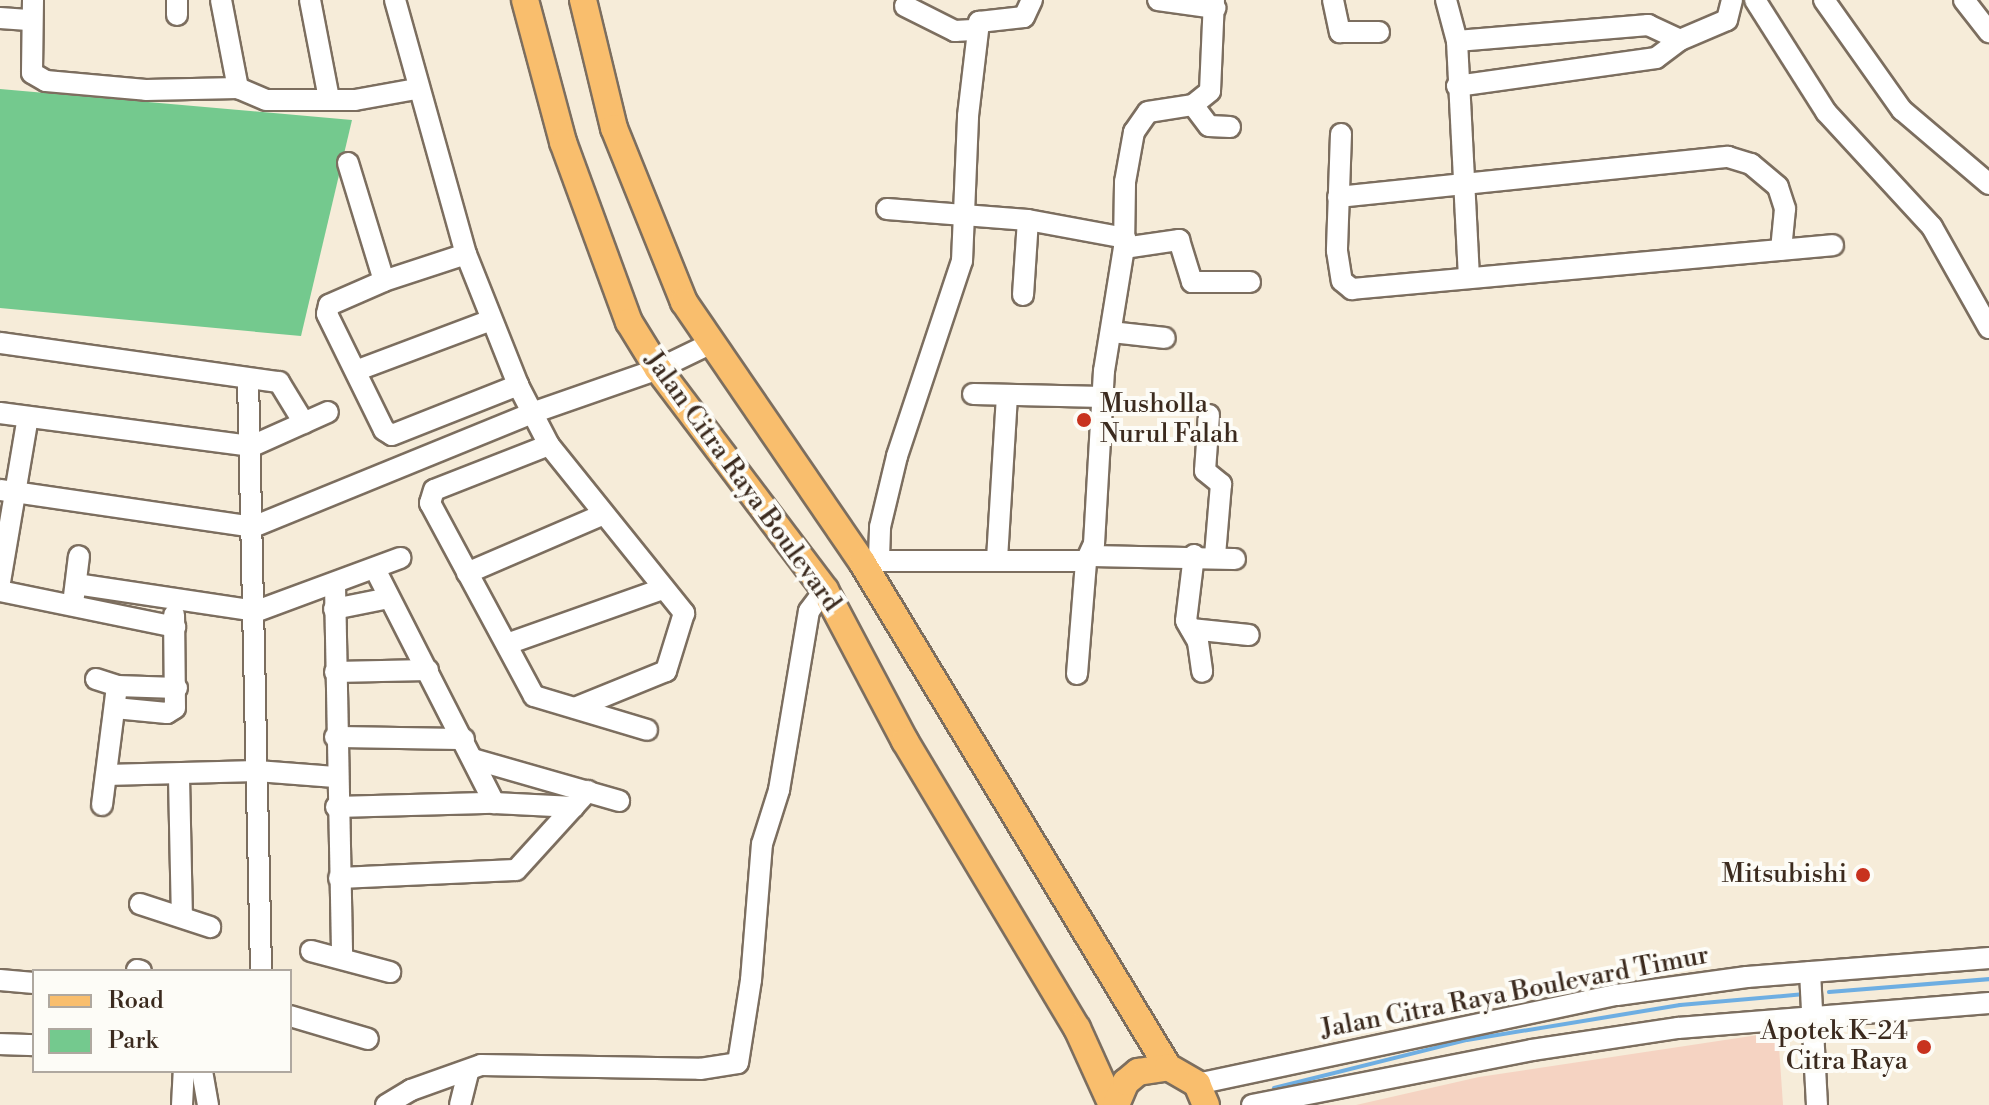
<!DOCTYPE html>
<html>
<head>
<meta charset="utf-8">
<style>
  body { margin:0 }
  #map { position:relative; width:1989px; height:1105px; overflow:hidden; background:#f6ecd9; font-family:"Libre Bodoni",serif }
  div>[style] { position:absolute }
  .built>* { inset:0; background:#f5d3c2 }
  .green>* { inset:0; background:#74c98e }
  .stream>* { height:4px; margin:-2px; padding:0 2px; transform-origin:2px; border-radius:2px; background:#6eaee2 }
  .roads { filter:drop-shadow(2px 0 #7c6e5f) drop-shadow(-2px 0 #7c6e5f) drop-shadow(0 2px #7c6e5f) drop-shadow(0 -2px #7c6e5f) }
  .minor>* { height:20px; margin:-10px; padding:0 10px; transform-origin:10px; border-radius:10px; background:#fff }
  .major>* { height:26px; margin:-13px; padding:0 13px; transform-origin:13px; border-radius:13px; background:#f9be6d }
  .dots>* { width:22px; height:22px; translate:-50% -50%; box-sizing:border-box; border:4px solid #fdfcf7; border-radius:50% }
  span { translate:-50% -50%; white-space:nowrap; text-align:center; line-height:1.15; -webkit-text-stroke:8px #fdfcf7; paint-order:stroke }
  .poi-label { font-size:26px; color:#3b2a1e }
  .left { translate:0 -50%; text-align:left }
  .right { translate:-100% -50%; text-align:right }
  .street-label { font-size:26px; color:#3b2a1e }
  .legend { position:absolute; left:32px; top:969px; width:260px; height:104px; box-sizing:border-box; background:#fdfcf7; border:2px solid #afa8a0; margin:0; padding:10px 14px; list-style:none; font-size:24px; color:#3b2a1e }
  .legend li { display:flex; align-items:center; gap:16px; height:40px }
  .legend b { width:40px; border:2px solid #afa8a0 }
</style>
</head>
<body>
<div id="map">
  <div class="built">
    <i style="clip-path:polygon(1778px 1032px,1783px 1105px,1356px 1105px,1479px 1077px)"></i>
  </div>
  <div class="green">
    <i style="clip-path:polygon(0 89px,352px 120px,301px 336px,0 308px)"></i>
  </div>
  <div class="stream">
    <i style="left:1829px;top:992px;width:161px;rotate:-4.6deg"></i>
    <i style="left:1274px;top:1088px;width:199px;rotate:-14deg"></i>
    <i style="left:1467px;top:1040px;width:216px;rotate:-9.3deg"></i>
    <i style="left:1680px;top:1005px;width:125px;rotate:-5deg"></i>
  </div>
  <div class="roads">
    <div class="minor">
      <i style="left:33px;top:0;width:73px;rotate:90.8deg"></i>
      <i style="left:32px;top:73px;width:16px;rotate:30deg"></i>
      <i style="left:46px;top:81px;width:100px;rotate:5.1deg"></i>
      <i style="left:146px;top:90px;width:92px;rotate:-1.2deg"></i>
      <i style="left:238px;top:88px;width:30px;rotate:23deg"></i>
      <i style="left:266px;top:100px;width:89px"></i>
      <i style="left:355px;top:100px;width:62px;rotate:-10.2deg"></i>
      <i style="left:221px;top:0;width:90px;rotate:79.1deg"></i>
      <i style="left:310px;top:0;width:101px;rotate:79.1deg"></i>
      <i style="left:395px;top:0;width:264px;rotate:74.4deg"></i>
      <i style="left:466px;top:254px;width:141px;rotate:68.3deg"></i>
      <i style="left:518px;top:385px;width:68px;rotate:62.7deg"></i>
      <i style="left:549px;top:445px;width:216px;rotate:51.2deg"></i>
      <i style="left:684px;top:613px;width:61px;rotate:107.2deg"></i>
      <i style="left:666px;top:671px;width:98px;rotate:157.9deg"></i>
      <i style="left:1158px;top:0;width:58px;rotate:8deg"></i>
      <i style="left:1333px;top:0;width:33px;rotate:78deg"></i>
      <i style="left:1340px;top:32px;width:39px"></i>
      <i style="left:1446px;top:0;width:42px;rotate:75deg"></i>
      <i style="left:1457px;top:41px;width:237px;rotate:87.1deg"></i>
      <i style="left:1755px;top:0;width:133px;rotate:57.6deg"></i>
      <i style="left:1826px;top:112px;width:156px;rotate:47.3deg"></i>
      <i style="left:1932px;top:227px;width:116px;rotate:60.6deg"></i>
      <i style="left:1824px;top:0;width:135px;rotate:54.7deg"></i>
      <i style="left:1902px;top:110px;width:114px;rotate:40.4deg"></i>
      <i style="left:1964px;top:0;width:41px;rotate:52deg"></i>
      <i style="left:905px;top:6px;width:56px;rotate:26.6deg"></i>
      <i style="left:955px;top:31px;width:22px;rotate:-3deg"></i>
      <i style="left:177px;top:15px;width:15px;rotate:-90deg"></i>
      <i style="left:0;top:18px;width:32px;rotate:4deg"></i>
      <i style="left:1457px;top:41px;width:192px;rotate:-4.8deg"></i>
      <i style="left:1648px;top:25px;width:35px;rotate:25deg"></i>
      <i style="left:1457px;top:86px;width:201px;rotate:-8deg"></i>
      <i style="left:1656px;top:58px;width:30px;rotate:-37deg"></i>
      <i style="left:1680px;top:40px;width:51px;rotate:-23.1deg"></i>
      <i style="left:1727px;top:20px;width:21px;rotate:-76deg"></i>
      <i style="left:1193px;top:105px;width:26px;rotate:53deg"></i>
      <i style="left:1209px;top:126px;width:21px;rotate:3deg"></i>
      <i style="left:1341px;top:134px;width:117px;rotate:92deg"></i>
      <i style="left:1337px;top:251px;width:30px;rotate:81deg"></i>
      <i style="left:1342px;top:281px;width:13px;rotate:39deg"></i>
      <i style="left:1352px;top:289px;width:483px;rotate:-5.2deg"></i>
      <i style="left:348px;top:163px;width:123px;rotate:73deg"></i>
      <i style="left:1338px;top:197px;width:392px;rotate:-5.9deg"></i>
      <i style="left:1728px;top:157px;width:24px;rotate:17deg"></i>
      <i style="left:1751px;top:164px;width:35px;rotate:40deg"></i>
      <i style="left:1778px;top:187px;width:23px;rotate:72deg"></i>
      <i style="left:1785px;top:209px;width:41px;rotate:95.6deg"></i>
      <i style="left:887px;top:209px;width:141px;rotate:4.5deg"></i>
      <i style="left:1124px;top:248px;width:56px;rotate:-8.3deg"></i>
      <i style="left:1179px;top:240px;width:44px;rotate:72.8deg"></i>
      <i style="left:1192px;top:282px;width:58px"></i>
      <i style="left:466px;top:254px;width:86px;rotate:161.8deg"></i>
      <i style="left:384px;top:281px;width:60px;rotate:156.4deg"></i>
      <i style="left:329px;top:305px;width:9px;rotate:103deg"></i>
      <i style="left:327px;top:314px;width:129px;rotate:63.8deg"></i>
      <i style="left:384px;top:430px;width:9px;rotate:32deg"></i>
      <i style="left:392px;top:435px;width:136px;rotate:-21.6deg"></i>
      <i style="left:1023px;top:295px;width:75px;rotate:-86.2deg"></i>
      <i style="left:1028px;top:220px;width:99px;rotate:10.5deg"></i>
      <i style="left:1111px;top:332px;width:54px;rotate:6.3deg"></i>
      <i style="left:0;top:343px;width:282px;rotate:8deg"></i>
      <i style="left:279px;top:382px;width:48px;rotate:58.6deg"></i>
      <i style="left:358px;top:370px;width:142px;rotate:-20.6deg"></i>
      <i style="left:248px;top:379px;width:592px;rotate:88.74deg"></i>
      <i style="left:973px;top:394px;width:131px;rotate:1.3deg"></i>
      <i style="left:0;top:413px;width:254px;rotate:7.5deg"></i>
      <i style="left:252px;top:446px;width:83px;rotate:-24.1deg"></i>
      <i style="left:1209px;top:415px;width:56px;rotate:94.1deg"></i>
      <i style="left:1205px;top:471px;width:21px;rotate:39deg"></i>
      <i style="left:1221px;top:484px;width:72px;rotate:94.8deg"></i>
      <i style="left:549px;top:445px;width:123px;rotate:158.6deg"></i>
      <i style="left:434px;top:490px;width:14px;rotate:107deg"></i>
      <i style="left:430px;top:503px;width:219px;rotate:61.7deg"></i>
      <i style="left:534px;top:696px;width:118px;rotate:16.7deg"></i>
      <i style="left:0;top:490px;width:256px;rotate:8.3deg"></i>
      <i style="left:253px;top:527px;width:301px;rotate:-22.2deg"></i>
      <i style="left:532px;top:413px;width:133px;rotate:-19.2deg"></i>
      <i style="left:658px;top:369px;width:58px;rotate:-25.7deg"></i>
      <i style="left:1194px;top:555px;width:66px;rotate:96.9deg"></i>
      <i style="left:1186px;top:621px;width:24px;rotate:60deg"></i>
      <i style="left:1198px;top:642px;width:30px;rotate:82deg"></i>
      <i style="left:1090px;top:556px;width:145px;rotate:1.2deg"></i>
      <i style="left:879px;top:558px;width:31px;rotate:-88deg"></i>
      <i style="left:880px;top:527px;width:73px;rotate:-76.5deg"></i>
      <i style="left:897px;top:456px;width:206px;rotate:-71.6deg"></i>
      <i style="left:962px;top:261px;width:145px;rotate:-87.6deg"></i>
      <i style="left:968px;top:116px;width:95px;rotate:-83.3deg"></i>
      <i style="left:979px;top:22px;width:45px;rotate:-6.3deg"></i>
      <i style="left:1024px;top:17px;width:19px;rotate:-65deg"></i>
      <i style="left:997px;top:559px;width:163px;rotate:-86.5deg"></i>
      <i style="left:867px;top:561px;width:219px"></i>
      <i style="left:375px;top:569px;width:263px;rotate:63deg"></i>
      <i style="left:467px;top:573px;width:149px;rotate:-23.3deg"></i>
      <i style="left:0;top:582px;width:167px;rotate:-80.4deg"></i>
      <i style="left:76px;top:584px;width:183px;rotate:8.5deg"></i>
      <i style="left:257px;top:611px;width:153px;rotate:-20.3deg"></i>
      <i style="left:335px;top:585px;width:373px;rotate:88.9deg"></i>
      <i style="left:0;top:591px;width:179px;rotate:11.6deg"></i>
      <i style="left:74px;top:596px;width:40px;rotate:-82.9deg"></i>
      <i style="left:334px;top:609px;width:56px;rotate:-11.3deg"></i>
      <i style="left:1191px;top:629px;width:58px;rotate:5.9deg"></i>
      <i style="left:507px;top:644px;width:164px;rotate:-19.5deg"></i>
      <i style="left:335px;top:672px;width:93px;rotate:-1.2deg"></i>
      <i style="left:1077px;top:674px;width:113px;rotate:-85.4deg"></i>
      <i style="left:1086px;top:561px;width:19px;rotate:-65deg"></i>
      <i style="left:1094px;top:544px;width:173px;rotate:-86.7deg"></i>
      <i style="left:1104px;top:371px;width:125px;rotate:-80.8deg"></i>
      <i style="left:1124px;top:248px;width:66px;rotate:-89.1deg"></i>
      <i style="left:1125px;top:182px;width:51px;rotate:-79.8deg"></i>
      <i style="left:1134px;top:132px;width:24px;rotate:-55deg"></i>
      <i style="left:1148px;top:112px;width:46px;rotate:-8.8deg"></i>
      <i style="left:1193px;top:105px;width:22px;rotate:-39deg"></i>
      <i style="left:1210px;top:91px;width:91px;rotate:-87.5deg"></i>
      <i style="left:96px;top:679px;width:22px;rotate:18deg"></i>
      <i style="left:117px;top:686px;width:60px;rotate:1.9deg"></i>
      <i style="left:115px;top:708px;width:52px;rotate:5.5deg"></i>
      <i style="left:167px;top:713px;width:9px;rotate:-32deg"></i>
      <i style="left:175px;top:708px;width:93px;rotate:-90.6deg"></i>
      <i style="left:335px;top:737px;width:129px;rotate:0.9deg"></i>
      <i style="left:473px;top:759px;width:152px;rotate:16deg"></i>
      <i style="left:106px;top:775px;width:151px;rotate:-1.5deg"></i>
      <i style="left:257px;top:771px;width:78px;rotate:4.4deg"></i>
      <i style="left:179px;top:777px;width:140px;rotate:88.8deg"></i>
      <i style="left:102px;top:805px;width:120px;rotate:-82.8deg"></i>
      <i style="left:336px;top:807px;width:158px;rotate:-1.5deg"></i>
      <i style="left:494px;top:803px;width:80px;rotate:2.9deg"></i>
      <i style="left:339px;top:878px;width:177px;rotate:-2.6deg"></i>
      <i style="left:516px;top:870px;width:107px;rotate:-47.7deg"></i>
      <i style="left:140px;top:904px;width:74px;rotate:18.2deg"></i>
      <i style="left:311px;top:951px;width:82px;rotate:14.9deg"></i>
      <i style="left:137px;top:970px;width:4px;rotate:14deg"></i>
      <i style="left:1810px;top:972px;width:133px;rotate:87deg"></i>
      <i style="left:0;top:980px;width:34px;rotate:5deg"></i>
      <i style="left:290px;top:1016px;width:81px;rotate:16.4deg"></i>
      <i style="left:0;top:1044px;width:34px;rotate:2deg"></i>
      <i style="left:202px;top:1071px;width:35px;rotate:80deg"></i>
      <i style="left:1197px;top:1084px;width:429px;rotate:-12deg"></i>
      <i style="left:1617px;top:995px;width:131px;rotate:-7.9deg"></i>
      <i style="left:1747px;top:977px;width:243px;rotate:-4.5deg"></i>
      <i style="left:182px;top:1105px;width:34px;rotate:-87deg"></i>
      <i style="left:386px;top:1105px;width:29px;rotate:-31deg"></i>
      <i style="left:411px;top:1090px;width:74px;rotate:-19.7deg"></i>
      <i style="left:481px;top:1065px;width:219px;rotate:1deg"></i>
      <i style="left:700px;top:1069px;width:38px;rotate:-9deg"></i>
      <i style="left:738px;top:1063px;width:84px;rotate:-81.1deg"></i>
      <i style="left:751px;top:980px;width:136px;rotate:-85.4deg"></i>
      <i style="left:762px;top:844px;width:57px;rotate:-72.5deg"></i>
      <i style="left:779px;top:790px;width:181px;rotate:-80.5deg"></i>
      <i style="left:809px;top:611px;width:26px;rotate:-53deg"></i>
      <i style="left:460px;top:1105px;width:34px;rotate:-76deg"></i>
      <i style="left:1252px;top:1105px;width:285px;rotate:-11.1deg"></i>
      <i style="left:1532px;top:1050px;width:148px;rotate:-8.6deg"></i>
      <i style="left:1678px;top:1028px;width:312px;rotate:-4.6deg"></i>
    </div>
    <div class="major">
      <i style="left:525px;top:0;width:147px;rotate:75deg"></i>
      <i style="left:563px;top:142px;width:192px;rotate:69.9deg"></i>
      <i style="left:629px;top:322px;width:55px;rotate:58.3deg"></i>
      <i style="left:658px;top:369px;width:277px;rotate:52.9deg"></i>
      <i style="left:825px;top:590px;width:171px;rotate:62.1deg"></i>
      <i style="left:905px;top:741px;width:335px;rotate:59.1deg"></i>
      <i style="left:1077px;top:1028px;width:85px;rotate:65.6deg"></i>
      <i style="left:583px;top:0;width:132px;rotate:76.4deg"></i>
      <i style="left:614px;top:128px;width:188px;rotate:68.1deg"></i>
      <i style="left:684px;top:302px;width:315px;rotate:55.6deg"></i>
      <i style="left:862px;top:562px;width:590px;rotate:58.79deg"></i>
      <i style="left:1116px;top:1105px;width:25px;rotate:-67deg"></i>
      <i style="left:1126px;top:1082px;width:16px;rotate:-40deg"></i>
      <i style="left:1138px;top:1072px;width:30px;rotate:-9deg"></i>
      <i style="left:1168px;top:1067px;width:34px;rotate:30deg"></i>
      <i style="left:1197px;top:1084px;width:23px;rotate:67deg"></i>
    </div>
  </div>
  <div class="dots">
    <i style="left:1084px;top:420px;background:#c8321e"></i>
    <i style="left:1863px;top:875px;background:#c8321e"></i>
    <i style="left:1924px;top:1047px;background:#c8321e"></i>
  </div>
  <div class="poi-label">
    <span class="left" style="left:1100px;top:420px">Musholla<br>Nurul Falah</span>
    <span class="right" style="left:1847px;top:875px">Mitsubishi</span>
    <span class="right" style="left:1908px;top:1047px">Apotek K-24<br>Citra Raya</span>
  </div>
  <div class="street-label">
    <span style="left:742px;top:482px;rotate:54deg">Jalan Citra Raya Boulevard</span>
    <span style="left:1515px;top:993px;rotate:-11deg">Jalan Citra Raya Boulevard Timur</span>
  </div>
  <ul class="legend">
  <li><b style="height:10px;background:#f9be6d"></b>Road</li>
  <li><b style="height:22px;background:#74c98e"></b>Park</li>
  </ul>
</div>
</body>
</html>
